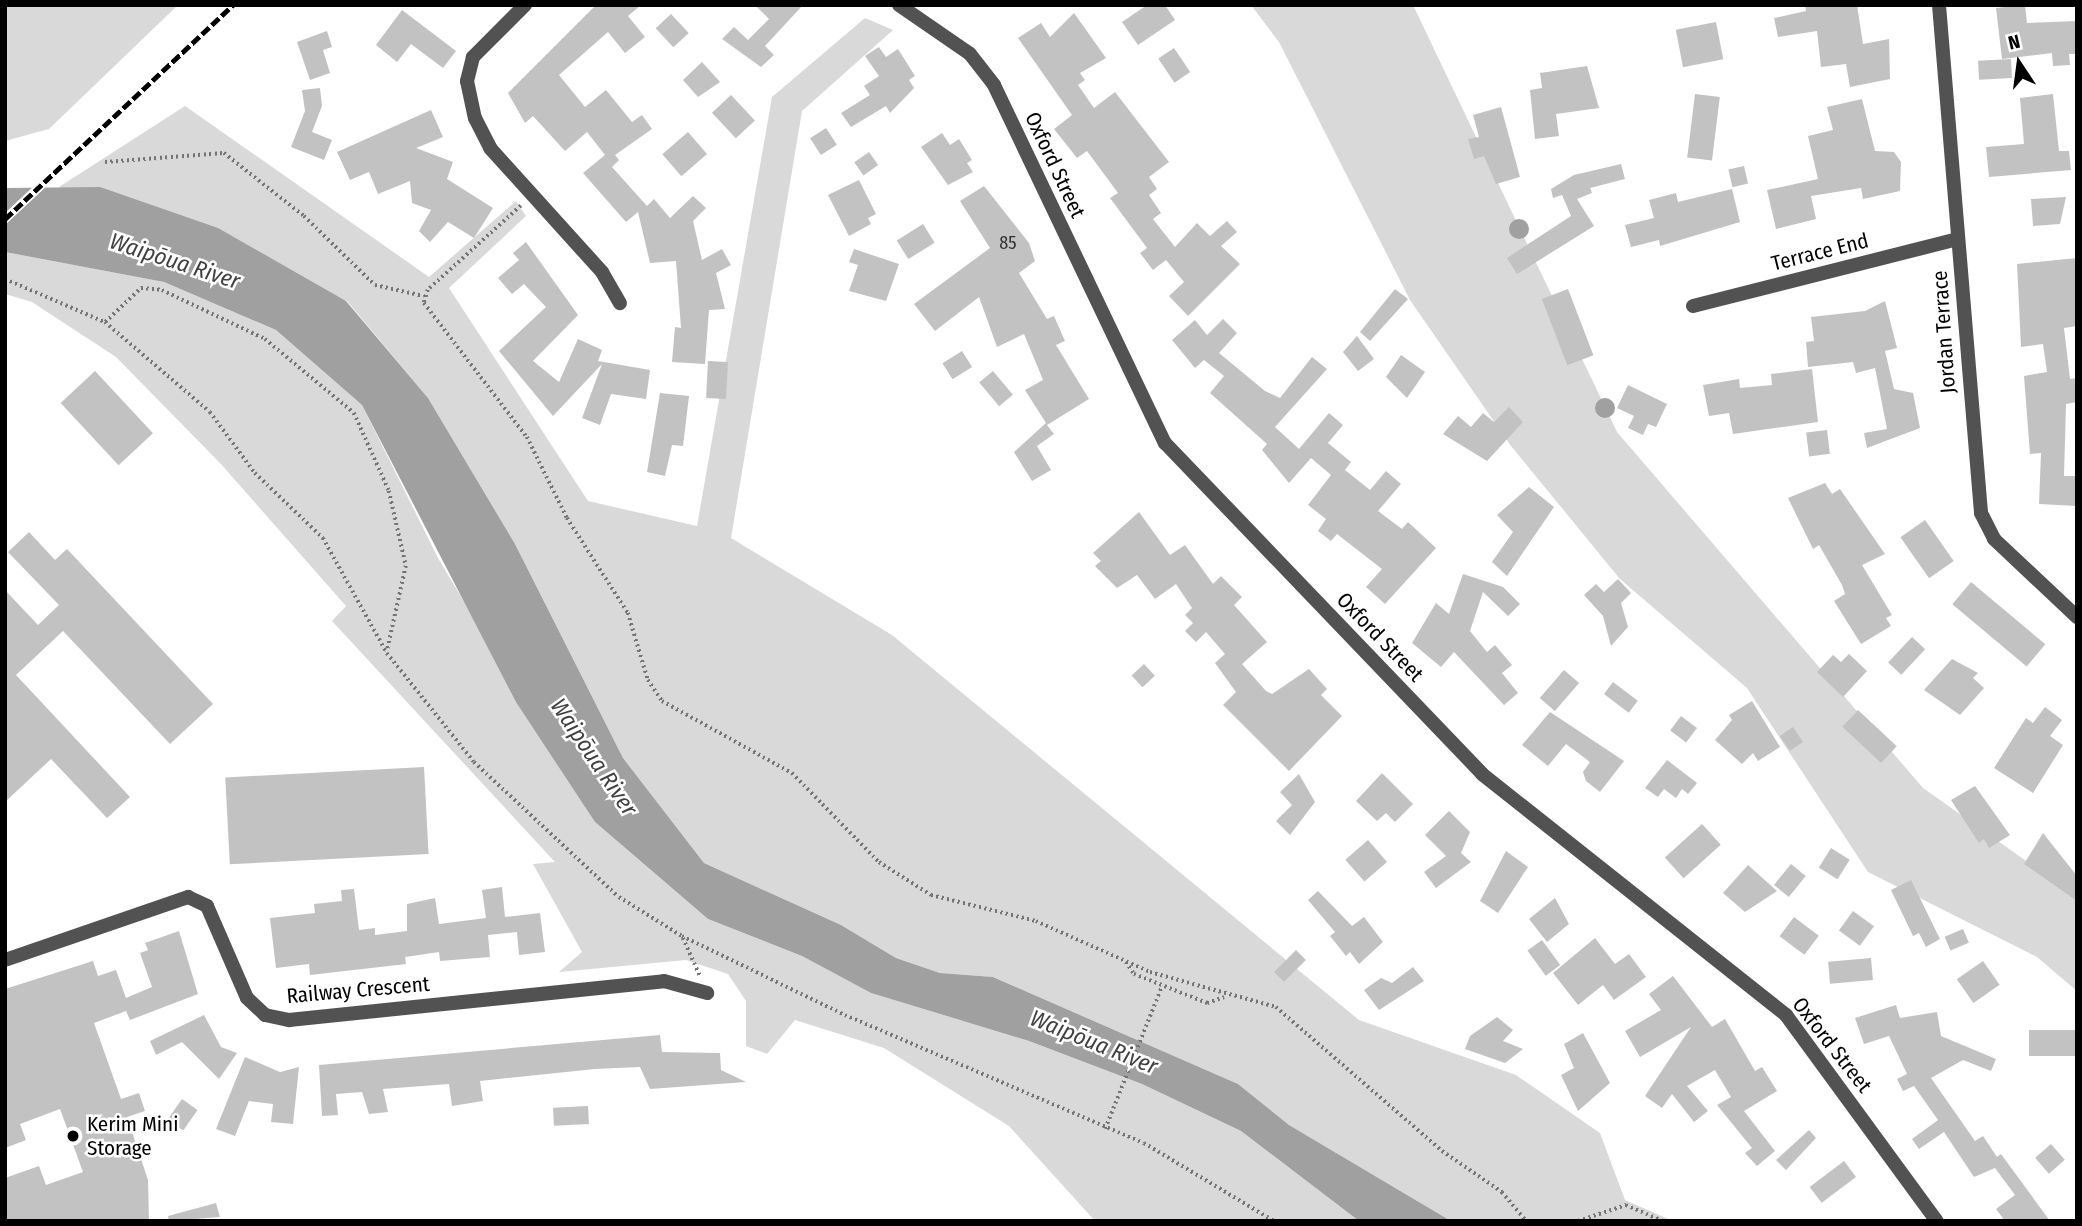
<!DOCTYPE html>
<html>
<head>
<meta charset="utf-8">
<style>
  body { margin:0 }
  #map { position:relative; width:2082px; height:1226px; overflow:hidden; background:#fff; font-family:"Fira Sans Condensed",sans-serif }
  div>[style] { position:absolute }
  .green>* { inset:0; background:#d9d9d9 }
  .water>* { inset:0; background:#a0a0a0 }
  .round { border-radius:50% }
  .pier>* { inset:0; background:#fff }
  .building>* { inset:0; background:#c2c2c2; transform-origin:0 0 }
  .path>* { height:3.5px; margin-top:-1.75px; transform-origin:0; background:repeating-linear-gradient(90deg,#747474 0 2px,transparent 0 5.5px) }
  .street>* { height:14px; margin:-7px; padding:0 7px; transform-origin:7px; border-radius:7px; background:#525252 }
  .rail>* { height:5px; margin-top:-2.5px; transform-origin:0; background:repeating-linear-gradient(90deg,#000 0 10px,transparent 0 13.5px) }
  .dots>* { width:19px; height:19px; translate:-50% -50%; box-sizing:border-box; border:4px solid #fff; border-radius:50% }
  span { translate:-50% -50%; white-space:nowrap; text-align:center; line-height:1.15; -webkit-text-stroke:5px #fff; paint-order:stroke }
  .number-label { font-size:18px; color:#303030 }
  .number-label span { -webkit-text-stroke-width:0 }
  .street-label { font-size:21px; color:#000 }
  .poi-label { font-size:21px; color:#000 }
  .left { translate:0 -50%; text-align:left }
  .water-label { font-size:23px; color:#414141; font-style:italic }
  .frame { position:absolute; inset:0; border:7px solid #000; pointer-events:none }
  .north { position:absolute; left:1984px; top:28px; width:70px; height:70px; -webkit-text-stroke:5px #fff; paint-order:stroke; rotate:347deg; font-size:19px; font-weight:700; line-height:28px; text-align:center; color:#000 }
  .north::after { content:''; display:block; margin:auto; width:24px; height:32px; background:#000; clip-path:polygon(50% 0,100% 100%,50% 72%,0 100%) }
</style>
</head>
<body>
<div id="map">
  <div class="green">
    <i style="clip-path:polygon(5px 5px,178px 5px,49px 129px,5px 141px)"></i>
    <i style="clip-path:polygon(1251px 5px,1413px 5px,1617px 432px,1923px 788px,2077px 897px,2077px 991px,2037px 957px,1868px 872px,1747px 688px,1620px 579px,1511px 446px,1410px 300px,1279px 42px)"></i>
    <i style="clip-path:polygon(865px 18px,893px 30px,802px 111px,731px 538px,892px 635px,1359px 1020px,1516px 1075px,1600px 1133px,1625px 1200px,1673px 1221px,1451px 1221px,1289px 1125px,1238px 1084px,993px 977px,940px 973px,896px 958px,841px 925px,704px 863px,623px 758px,515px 544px,428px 398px,347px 301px,59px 187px,185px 106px,429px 277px,516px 201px,526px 216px,449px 288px,588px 501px,697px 526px,772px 97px)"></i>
    <i style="clip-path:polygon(5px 252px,164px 282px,276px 330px,362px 405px,438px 558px,595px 822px,708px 919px,802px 956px,871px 993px,1029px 1041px,1142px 1084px,1241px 1131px,1359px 1221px,1095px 1221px,1009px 1126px,884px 1048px,795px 1020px,767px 1054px,746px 1046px,746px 1001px,728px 974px,686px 960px,559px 972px,582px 952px,533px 864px,555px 862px,332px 621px,346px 606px,220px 463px,116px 357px,32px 302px,5px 294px)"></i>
  </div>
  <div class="water">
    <i style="clip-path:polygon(100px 187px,218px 228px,346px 301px,428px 398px,515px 544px,623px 758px,704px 863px,841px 925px,896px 958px,940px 973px,993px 977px,1238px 1084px,1289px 1125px,1451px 1221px,1359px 1221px,1241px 1131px,1142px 1084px,1029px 1041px,871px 993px,802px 956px,708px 919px,595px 822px,516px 702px,362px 405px,276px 330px,164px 282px,5px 252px,5px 188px)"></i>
    <i class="round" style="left:1509px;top:219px;width:20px;height:20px"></i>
    <i class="round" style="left:1595px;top:398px;width:20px;height:20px"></i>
  </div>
  <div class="pier">
    <i style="clip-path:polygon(36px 184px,49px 184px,5px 225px,5px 213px)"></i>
  </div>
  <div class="building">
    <i style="clip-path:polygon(596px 5px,641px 5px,628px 16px,645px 37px,625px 53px,608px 32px,559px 75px,585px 107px,606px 90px,632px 122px,642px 115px,652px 129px,615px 155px,619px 160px,612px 167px,647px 206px,654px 199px,670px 218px,693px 196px,706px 208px,693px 221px,702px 260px,722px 249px,731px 265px,716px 273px,725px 309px,709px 310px,705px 364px,672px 362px,675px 327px,681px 328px,676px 261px,650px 263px,638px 212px,626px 222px,583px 173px,605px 155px,587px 132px,565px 151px,533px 116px,525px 123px,508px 93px)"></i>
    <i style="clip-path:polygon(755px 5px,803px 5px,765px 46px,774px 55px,761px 67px,722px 39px,734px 27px,748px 40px,769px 19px)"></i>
    <i style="clip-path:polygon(1147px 5px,1165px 5px,1175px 20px,1138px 45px,1122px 22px)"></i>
    <i style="clip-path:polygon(1805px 5px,1857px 5px,1863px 44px,1889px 39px,1890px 79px,1850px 87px,1846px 64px,1821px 67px,1817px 31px,1778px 37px,1774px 18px,1806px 11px)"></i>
    <i style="clip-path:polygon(2025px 5px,2027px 23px,2077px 21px,2077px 54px,2069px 54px,2070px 65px,2053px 66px,2052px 53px,2002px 59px,1996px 8px)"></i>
    <i style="clip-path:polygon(402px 10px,456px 51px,443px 68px,411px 44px,397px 62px,376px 45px)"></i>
    <i style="clip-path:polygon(1074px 13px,1106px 58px,1080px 73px,1085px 80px,1078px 85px,1094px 108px,1115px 92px,1169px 162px,1149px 177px,1157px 189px,1149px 195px,1161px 213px,1153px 219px,1175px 247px,1197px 223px,1210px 236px,1227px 221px,1237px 232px,1221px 246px,1240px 264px,1188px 316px,1169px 296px,1184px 282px,1166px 260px,1153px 270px,1140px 253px,1147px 248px,1110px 198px,1118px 193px,1087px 151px,1077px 158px,1054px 129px,1072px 115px,1018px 38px,1041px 23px,1050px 37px)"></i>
    <i style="left:671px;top:14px;width:26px;height:21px;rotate:47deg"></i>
    <i style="left:1716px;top:22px;width:38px;height:41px;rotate:79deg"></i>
    <i style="clip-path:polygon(327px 31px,332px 47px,323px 50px,330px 73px,310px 80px,297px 42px)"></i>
    <i style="clip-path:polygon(879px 47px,886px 57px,898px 49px,915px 76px,909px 80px,914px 88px,890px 113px,886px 106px,851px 127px,841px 113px,870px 95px,864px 86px,879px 76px,865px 56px)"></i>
    <i style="left:1174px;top:48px;width:29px;height:19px;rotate:56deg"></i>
    <i style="left:2011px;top:59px;width:19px;height:33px;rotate:87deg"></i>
    <i style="clip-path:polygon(702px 62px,720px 82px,698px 97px,683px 80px)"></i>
    <i style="clip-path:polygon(1587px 66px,1599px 108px,1556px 114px,1559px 136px,1535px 139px,1530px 90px,1542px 88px,1540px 73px)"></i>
    <i style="clip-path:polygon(320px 88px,322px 106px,312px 132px,332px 140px,324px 160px,291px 147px,305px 111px,302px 90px)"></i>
    <i style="left:1695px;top:94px;width:25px;height:64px;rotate:7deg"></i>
    <i style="clip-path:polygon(2053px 94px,2059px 151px,2069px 151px,2071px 170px,1989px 177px,1986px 147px,2024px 144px,2020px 98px)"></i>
    <i style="left:731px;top:95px;width:35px;height:26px;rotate:47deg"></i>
    <i style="clip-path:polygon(1862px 99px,1875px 151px,1894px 152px,1901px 162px,1900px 191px,1863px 199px,1861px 188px,1811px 196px,1816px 219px,1776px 229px,1767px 190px,1818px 179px,1808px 136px,1833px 130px,1827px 107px)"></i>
    <i style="clip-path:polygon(1501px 107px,1520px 177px,1496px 184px,1484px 156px,1474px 159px,1468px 139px,1479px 137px,1473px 115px)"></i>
    <i style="clip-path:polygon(431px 110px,443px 137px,416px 148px,453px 162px,447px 179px,493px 208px,474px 238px,448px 222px,430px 242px,419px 231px,431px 210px,412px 203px,410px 181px,378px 194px,369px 172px,350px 180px,337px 152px)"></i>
    <i style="left:826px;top:128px;width:20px;height:19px;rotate:57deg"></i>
    <i style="left:688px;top:132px;width:29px;height:34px;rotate:49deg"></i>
    <i style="clip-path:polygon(942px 133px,950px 145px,959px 139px,972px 160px,967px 163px,973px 172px,948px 185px,921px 147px)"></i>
    <i style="left:869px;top:152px;width:16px;height:18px;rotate:55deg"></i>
    <i style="clip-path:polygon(1621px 164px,1625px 179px,1590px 188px,1592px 193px,1577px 199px,1594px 226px,1517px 274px,1507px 258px,1571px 216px,1562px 195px,1553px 198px,1551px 189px,1574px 175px)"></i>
    <i style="left:1744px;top:166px;width:18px;height:16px;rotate:77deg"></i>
    <i style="clip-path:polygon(859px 180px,876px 214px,868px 218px,871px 224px,849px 236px,828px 195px)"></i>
    <i style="clip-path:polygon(984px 186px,1029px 243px,1035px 261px,1019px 273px,1047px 319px,1054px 316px,1065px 341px,1056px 345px,1089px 399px,1047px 425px,1054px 434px,1037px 446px,1051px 470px,1032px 481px,1014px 452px,1046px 423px,1025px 390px,1043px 380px,1024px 334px,997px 347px,979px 297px,935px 331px,914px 304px,990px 248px,960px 201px)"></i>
    <i style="clip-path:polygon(1732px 189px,1740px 222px,1660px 246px,1659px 240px,1631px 247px,1625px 225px,1654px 218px,1649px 200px,1676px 193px,1678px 202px)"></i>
    <i style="clip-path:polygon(2066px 197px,2060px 224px,2033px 226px,2031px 199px)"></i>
    <i style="left:923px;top:224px;width:22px;height:31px;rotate:58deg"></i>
    <i style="clip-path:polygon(526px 242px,578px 315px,533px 361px,559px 382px,578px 339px,602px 350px,598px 361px,650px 370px,646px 399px,611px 394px,600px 425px,582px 418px,602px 364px,553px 416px,499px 351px,546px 307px,524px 284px,512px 294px,498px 278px,519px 260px,513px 253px)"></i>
    <i style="clip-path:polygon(854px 249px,899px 264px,886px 301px,849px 291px,858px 265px,849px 262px)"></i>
    <i style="clip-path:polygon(2077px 258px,2077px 326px,2064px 328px,2070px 379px,2077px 378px,2077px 402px,2066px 404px,2064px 476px,2077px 476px,2077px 506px,2039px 504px,2041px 453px,2030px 454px,2024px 376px,2047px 372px,2043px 344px,2021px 347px,2017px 264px)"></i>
    <i style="clip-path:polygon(1395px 289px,1408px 299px,1370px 341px,1360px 332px)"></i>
    <i style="left:1568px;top:289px;width:71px;height:28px;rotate:69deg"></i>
    <i style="clip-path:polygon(1885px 301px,1897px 348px,1885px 351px,1894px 389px,1913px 393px,1920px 428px,1867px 448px,1864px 433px,1887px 429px,1875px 368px,1856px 373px,1853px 362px,1808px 367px,1806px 342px,1814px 341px,1811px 317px,1865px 311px)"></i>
    <i style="clip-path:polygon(1223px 319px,1237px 333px,1219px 353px,1265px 391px,1280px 398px,1312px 357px,1327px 369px,1275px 427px,1299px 449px,1329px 413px,1343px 425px,1328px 443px,1351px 462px,1345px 470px,1370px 490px,1386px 471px,1401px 484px,1378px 511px,1402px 529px,1408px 522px,1436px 548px,1385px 604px,1366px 587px,1382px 569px,1337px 534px,1331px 541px,1318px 531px,1326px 519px,1308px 505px,1331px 475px,1311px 458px,1289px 483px,1262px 450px,1267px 444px,1210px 393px,1224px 376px,1204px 360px,1195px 368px,1172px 340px,1195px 320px,1207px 335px)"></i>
    <i style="clip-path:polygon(1357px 336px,1374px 359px,1358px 371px,1343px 352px)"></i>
    <i style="left:962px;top:351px;width:19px;height:23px;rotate:58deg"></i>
    <i style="clip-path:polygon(1401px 355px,1425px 372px,1407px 398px,1386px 377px)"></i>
    <i style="left:708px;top:361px;width:20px;height:37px;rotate:3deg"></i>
    <i style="clip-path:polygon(1812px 369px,1818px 422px,1733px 434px,1729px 413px,1709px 416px,1703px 385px,1739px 379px,1740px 388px,1772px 385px,1771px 374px)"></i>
    <i style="left:95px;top:371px;width:85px;height:47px;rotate:47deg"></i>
    <i style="left:993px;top:371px;width:31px;height:18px;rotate:50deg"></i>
    <i style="clip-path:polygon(1628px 385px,1667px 404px,1656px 427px,1648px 424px,1643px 435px,1628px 428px,1634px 416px,1617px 408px)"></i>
    <i style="clip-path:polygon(660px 393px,689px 396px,683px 446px,672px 445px,665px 476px,647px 472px)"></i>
    <i style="clip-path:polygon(1509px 407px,1523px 422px,1487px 461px,1443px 434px,1458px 416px,1471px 427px,1483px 413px,1494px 422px)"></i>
    <i style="left:1827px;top:430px;width:24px;height:21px;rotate:83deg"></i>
    <i style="clip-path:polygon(1825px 483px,1832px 494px,1840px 489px,1885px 554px,1862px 565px,1892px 615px,1886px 618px,1891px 626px,1861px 644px,1834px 601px,1845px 594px,1842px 585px,1819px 545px,1813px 549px,1788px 498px)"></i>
    <i style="clip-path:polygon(1529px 487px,1554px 507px,1507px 576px,1492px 562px,1513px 532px,1497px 515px)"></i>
    <i style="clip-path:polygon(1139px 512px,1170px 555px,1185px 545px,1213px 584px,1221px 576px,1242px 597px,1234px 605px,1267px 642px,1242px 664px,1266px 691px,1272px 694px,1309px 669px,1327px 689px,1321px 695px,1342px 716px,1289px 771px,1223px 705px,1236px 692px,1215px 663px,1225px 654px,1206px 632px,1196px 642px,1185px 631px,1193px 623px,1185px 615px,1192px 608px,1176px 584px,1155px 599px,1137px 575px,1117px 588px,1095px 566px,1101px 561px,1093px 553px)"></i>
    <i style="left:1925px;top:520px;width:50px;height:30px;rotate:55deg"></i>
    <i style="clip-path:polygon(29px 532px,55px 560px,67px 549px,213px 704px,170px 744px,63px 631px,16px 675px,130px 797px,107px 818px,51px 759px,5px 802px,5px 590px,38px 625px,59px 605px,8px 552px)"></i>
    <i style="clip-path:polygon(1463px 574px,1503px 587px,1520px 604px,1508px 616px,1483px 592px,1470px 631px,1487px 652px,1495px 645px,1512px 665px,1502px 673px,1518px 693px,1504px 705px,1454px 652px,1441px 667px,1412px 643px,1436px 603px,1449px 614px)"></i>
    <i style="clip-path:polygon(1618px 579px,1631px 593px,1621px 603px,1628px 627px,1611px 646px,1603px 616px,1584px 595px,1596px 584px,1604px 592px)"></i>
    <i style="left:1971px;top:582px;width:97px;height:29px;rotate:40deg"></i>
    <i style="left:1912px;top:637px;width:18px;height:35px;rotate:43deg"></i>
    <i style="clip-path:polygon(1849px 654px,1867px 671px,1843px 697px,1817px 672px,1833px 655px,1841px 662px)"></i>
    <i style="clip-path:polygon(1952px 659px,1978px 673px,1973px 678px,1984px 688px,1960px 715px,1924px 690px)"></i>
    <i style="left:1144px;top:664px;width:16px;height:17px;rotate:47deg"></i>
    <i style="left:1564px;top:670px;width:20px;height:37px;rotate:41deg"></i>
    <i style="left:1613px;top:682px;width:31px;height:15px;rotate:37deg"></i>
    <i style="clip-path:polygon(1752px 701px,1780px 747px,1758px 761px,1753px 753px,1742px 764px,1715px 740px,1732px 720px,1729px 715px)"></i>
    <i style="clip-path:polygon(2045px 707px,2062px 720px,2050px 736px,2063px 745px,2033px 793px,1994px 768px,2026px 718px,2033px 723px)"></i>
    <i style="left:1858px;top:710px;width:53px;height:23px;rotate:43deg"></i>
    <i style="clip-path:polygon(1550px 712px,1624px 761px,1600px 792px,1586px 781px,1583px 772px,1590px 762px,1566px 744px,1548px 766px,1522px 745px)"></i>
    <i style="left:1681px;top:716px;width:20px;height:18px;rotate:37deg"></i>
    <i style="left:1793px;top:727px;width:18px;height:16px;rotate:56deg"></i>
    <i style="clip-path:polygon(1667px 760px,1697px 783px,1688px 794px,1682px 789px,1676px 798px,1664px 789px,1658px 797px,1645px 788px)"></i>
    <i style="left:424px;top:767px;width:87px;height:199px;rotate:87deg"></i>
    <i style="clip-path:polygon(1382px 773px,1413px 804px,1395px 822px,1386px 813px,1377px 821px,1356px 801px)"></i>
    <i style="clip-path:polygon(1299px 774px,1315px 802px,1290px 835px,1276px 821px,1292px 805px,1280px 792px)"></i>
    <i style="clip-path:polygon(1975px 786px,2010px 835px,1989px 848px,1984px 839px,1979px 843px,1951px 800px)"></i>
    <i style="clip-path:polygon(1449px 811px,1470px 832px,1461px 853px,1471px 862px,1436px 888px,1424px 872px,1446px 856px,1425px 835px)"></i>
    <i style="left:1702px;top:824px;width:28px;height:50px;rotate:48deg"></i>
    <i style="clip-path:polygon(2043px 833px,2077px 876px,2077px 901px,2024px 864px)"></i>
    <i style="left:1368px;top:840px;width:29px;height:30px;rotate:49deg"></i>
    <i style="left:1831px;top:848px;width:22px;height:23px;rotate:32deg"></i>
    <i style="clip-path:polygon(1506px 851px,1528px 867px,1498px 913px,1480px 901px)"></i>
    <i style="left:1791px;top:864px;width:19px;height:27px;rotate:39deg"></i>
    <i style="clip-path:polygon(1748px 865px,1777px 891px,1745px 912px,1723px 893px)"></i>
    <i style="clip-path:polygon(1911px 880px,1940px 939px,1926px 947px,1919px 933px,1913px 936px,1891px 890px)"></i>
    <i style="clip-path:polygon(502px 887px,505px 917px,540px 913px,545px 952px,519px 955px,517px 932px,488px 935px,490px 957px,440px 961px,439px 952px,405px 957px,406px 964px,310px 975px,309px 964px,276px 968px,270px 918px,315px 913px,314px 904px,342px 901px,341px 890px,354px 889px,359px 930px,375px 928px,375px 935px,407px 931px,407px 904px,435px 898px,439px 924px,486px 918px,482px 890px)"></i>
    <i style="clip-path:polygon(1318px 891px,1352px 926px,1364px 917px,1383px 942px,1359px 964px,1350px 952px,1346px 956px,1330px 936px,1335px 932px,1308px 900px)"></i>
    <i style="clip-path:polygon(1555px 898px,1569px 924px,1547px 942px,1529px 919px)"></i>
    <i style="left:1853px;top:911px;width:26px;height:24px;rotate:36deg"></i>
    <i style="left:1794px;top:917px;width:31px;height:24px;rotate:37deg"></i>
    <i style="left:1963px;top:929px;width:15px;height:20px;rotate:67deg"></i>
    <i style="clip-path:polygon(179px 931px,198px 994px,130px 1020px,126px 1011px,94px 1023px,121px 1099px,139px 1093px,145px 1111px,127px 1117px,148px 1180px,149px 1221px,5px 1221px,5px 1178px,39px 1166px,46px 1185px,83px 1172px,60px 1109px,20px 1124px,26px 1140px,5px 1148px,5px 989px,93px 961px,98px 976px,116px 970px,126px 998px,152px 987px,140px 953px,148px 950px,145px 943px)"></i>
    <i style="clip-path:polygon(1595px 938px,1615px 964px,1629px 954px,1646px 977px,1614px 1000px,1603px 985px,1578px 1005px,1553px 973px)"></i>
    <i style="left:1542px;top:940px;width:31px;height:18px;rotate:54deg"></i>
    <i style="left:1296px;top:950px;width:14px;height:31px;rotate:45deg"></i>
    <i style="left:1871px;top:958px;width:22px;height:43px;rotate:85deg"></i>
    <i style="left:1983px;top:961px;width:29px;height:32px;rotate:55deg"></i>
    <i style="clip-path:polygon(1413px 967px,1424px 981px,1379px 1010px,1364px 990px,1381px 978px,1392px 983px)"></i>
    <i style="clip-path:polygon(1673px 976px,1712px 1027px,1725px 1019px,1755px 1071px,1762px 1067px,1777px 1091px,1744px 1111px,1775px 1151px,1757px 1166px,1745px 1153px,1752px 1148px,1717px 1105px,1731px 1097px,1715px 1070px,1687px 1086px,1708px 1111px,1694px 1122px,1672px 1094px,1662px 1108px,1645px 1096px,1691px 1027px,1640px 1057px,1625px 1031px,1661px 1010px,1649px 994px)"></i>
    <i style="clip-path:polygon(1896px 1005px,1900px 1018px,1937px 1012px,1941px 1036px,1996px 1059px,1991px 1071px,1963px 1060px,1931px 1078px,1975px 1141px,1983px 1136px,1997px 1157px,2001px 1154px,2050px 1221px,2005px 1221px,1996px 1209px,2015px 1195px,1995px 1168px,1974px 1177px,1944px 1132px,1919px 1149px,1912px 1139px,1938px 1120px,1914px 1086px,1903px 1091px,1897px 1079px,1907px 1074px,1889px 1036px,1864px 1044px,1855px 1018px)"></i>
    <i style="clip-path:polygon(204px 1015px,221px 1047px,237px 1053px,219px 1079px,182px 1042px,156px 1055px,150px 1041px)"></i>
    <i style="clip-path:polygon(1497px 1017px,1513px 1030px,1503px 1041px,1523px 1049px,1505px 1063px,1465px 1049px,1470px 1036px)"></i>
    <i style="left:2077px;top:1030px;width:26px;height:48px;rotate:90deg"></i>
    <i style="clip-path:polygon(1583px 1033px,1610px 1083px,1578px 1111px,1561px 1075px,1574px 1068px,1564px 1044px)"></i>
    <i style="clip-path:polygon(660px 1035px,662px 1052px,720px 1053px,721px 1070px,746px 1082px,650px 1089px,640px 1067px,595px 1069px,480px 1081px,483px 1101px,452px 1106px,449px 1084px,383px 1089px,388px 1112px,369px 1114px,362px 1092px,336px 1094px,338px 1115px,322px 1116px,319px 1065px)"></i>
    <i style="clip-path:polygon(245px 1057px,280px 1072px,299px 1067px,293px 1124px,271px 1122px,273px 1104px,249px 1101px,235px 1136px,216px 1129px)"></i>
    <i style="left:182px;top:1099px;width:19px;height:25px;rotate:35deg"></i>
    <i style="left:588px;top:1106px;width:18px;height:35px;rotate:87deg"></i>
    <i style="clip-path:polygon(1809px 1130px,1816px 1138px,1786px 1170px,1776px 1160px)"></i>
    <i style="left:2051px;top:1144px;width:21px;height:21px;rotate:49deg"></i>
    <i style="left:1844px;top:1161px;width:20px;height:43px;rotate:53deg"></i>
    <i style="clip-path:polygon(216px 1203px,220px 1217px,169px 1221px,168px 1216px)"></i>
  </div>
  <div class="path">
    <i style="left:105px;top:162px;width:119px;rotate:-4.3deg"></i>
    <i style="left:224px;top:153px;width:102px;rotate:38.2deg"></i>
    <i style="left:304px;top:216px;width:99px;rotate:44.2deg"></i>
    <i style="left:375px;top:285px;width:50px;rotate:12.7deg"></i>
    <i style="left:521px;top:206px;width:125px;rotate:137.9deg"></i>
    <i style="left:428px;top:290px;width:14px;rotate:107deg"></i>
    <i style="left:424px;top:303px;width:169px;rotate:52.5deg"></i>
    <i style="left:527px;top:437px;width:90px;rotate:63.7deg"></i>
    <i style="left:567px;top:518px;width:113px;rotate:57.3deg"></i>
    <i style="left:628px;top:613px;width:70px;rotate:73.4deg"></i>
    <i style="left:648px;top:680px;width:25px;rotate:56deg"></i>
    <i style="left:662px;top:701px;width:149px;rotate:29deg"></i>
    <i style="left:792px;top:773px;width:124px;rotate:45.7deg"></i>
    <i style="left:879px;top:862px;width:62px;rotate:32.4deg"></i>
    <i style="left:931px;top:895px;width:108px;rotate:13.9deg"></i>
    <i style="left:1036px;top:921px;width:125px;rotate:24.1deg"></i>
    <i style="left:1150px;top:972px;width:131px;rotate:15.5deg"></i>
    <i style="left:1276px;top:1007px;width:220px;rotate:40.9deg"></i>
    <i style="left:1442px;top:1151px;width:73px;rotate:34.3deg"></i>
    <i style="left:1502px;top:1192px;width:38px;rotate:50deg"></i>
    <i style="left:5px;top:279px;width:109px;rotate:23.3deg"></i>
    <i style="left:105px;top:322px;width:138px;rotate:40.6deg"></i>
    <i style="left:210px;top:412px;width:76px;rotate:53.6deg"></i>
    <i style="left:255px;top:473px;width:94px;rotate:43.7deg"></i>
    <i style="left:323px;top:538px;width:132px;rotate:60.9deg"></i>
    <i style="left:387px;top:653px;width:139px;rotate:51.4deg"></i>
    <i style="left:474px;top:762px;width:198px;rotate:43deg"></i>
    <i style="left:619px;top:897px;width:74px;rotate:31.8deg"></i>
    <i style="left:682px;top:936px;width:181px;rotate:25.9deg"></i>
    <i style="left:845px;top:1015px;width:325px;rotate:23.2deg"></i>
    <i style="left:1144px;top:1143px;width:152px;rotate:31deg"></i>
    <i style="left:105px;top:322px;width:50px;rotate:-43.4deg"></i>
    <i style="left:141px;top:288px;width:21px;rotate:5deg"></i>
    <i style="left:162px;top:290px;width:114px;rotate:25.4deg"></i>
    <i style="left:265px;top:339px;width:116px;rotate:39.7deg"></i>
    <i style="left:354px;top:413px;width:85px;rotate:65.8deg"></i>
    <i style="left:389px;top:491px;width:77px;rotate:77.2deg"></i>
    <i style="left:406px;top:566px;width:88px;rotate:102.5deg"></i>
    <i style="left:683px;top:938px;width:42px;rotate:65.9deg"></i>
    <i style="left:1126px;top:962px;width:14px;rotate:56deg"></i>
    <i style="left:1134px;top:974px;width:79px;rotate:21.7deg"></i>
    <i style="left:1207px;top:1003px;width:18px;rotate:-19deg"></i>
    <i style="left:1105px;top:1129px;width:154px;rotate:-68.3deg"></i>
    <i style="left:1578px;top:1221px;width:51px;rotate:-18.4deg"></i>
    <i style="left:1626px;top:1205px;width:40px;rotate:23.4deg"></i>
  </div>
  <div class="street">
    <i style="left:525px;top:5px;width:74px;rotate:135deg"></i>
    <i style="left:473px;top:57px;width:25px;rotate:104deg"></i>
    <i style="left:467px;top:81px;width:38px;rotate:78deg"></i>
    <i style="left:475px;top:118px;width:34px;rotate:63deg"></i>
    <i style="left:490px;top:148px;width:167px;rotate:47.9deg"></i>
    <i style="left:602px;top:272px;width:36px;rotate:60deg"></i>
    <i style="left:899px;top:5px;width:86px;rotate:34.6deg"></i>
    <i style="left:970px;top:54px;width:39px;rotate:52deg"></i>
    <i style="left:994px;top:85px;width:397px;rotate:64.5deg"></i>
    <i style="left:1165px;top:443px;width:458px;rotate:46.2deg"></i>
    <i style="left:1482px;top:774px;width:388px;rotate:38.4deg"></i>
    <i style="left:1786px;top:1015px;width:255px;rotate:53.8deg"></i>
    <i style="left:1939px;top:5px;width:510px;rotate:85.27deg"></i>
    <i style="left:1981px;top:513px;width:29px;rotate:63deg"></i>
    <i style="left:1994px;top:539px;width:114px;rotate:43.2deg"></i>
    <i style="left:1693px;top:306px;width:272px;rotate:-14.2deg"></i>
    <i style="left:5px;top:960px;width:194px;rotate:-19deg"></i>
    <i style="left:188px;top:897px;width:21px;rotate:25deg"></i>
    <i style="left:207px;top:906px;width:100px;rotate:66.5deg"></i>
    <i style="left:247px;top:998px;width:25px;rotate:43deg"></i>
    <i style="left:265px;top:1015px;width:25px;rotate:12deg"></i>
    <i style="left:289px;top:1020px;width:377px;rotate:-5.9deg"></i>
    <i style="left:664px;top:981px;width:45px;rotate:15.6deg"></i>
  </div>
  <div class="rail">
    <i style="left:5px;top:219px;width:313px;rotate:-43.2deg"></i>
  </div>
  <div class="dots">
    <i style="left:73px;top:1136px;background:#000"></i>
  </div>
  <div class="number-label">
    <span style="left:1008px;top:243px">85</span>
  </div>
  <div class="street-label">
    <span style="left:1055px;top:165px;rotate:65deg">Oxford Street</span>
    <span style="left:1820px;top:252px;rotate:-14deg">Terrace End</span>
    <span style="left:1944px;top:332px;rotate:-94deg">Jordan Terrace</span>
    <span style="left:1380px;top:637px;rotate:46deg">Oxford Street</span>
    <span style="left:358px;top:990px;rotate:-5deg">Railway Crescent</span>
    <span style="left:1832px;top:1045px;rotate:52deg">Oxford Street</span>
  </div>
  <div class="poi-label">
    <span class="left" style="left:87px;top:1136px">Kerim Mini<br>Storage</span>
  </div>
  <div class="water-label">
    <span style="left:175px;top:261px;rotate:18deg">Waipōua River</span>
    <span style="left:594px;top:757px;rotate:56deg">Waipōua River</span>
    <span style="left:1094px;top:1042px;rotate:22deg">Waipōua River</span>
  </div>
  <div class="frame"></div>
  <div class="north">N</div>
</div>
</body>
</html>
